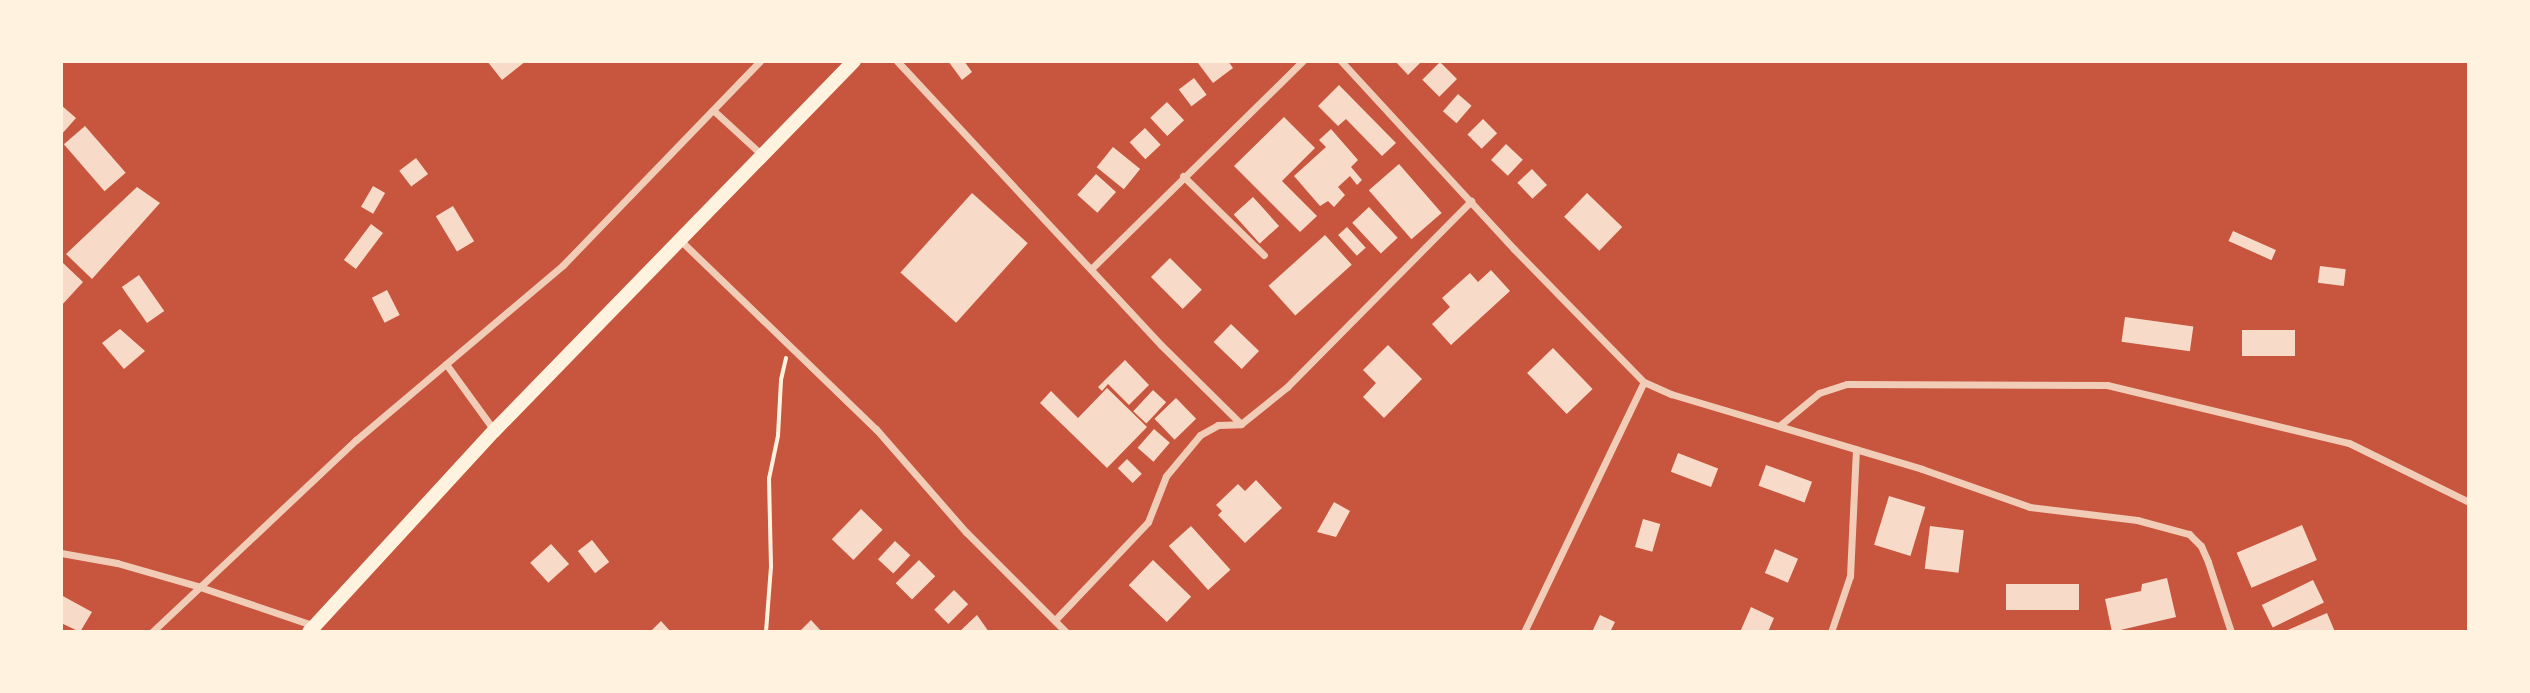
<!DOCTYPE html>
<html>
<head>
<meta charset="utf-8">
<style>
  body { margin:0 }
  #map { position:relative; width:2530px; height:693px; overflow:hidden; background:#c8553d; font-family:Rubik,sans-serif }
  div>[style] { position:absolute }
  .building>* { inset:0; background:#f7dbc8; transform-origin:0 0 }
  .path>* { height:3.5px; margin:-1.75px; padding:0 1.75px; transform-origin:1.75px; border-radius:1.75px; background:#fff3e0 }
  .minor>* { height:7px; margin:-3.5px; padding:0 3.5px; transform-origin:3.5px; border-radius:3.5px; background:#f1ccb7 }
  .trunk>* { height:14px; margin:-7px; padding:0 7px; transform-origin:7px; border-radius:7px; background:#fff3e0 }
  span { translate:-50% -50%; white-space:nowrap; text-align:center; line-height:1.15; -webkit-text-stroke:5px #fff3e0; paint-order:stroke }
  .frame { position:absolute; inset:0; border:63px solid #fff3e0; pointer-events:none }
</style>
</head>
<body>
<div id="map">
  <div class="building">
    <i style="clip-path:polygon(487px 61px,526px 61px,502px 80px)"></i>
    <i style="clip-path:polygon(948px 61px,964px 61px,972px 72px,962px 80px)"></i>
    <i style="clip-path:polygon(1200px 61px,1228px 61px,1233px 68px,1213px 83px,1198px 63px)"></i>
    <i style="clip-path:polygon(1395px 61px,1422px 61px,1408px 75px)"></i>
    <i style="left:1440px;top:62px;width:24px;height:25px;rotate:45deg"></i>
    <i style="left:1194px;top:78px;width:21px;height:19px;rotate:53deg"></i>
    <i style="clip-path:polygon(1339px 85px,1396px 143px,1382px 156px,1346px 119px,1338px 126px,1318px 106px)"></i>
    <i style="left:1458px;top:94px;width:18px;height:23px;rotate:41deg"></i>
    <i style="left:1167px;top:102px;width:25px;height:23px;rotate:47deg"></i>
    <i style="clip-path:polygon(61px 105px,76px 118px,61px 135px)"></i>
    <i style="clip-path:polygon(1284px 117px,1315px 148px,1282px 181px,1317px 216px,1300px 232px,1234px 166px)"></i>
    <i style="left:1483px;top:119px;width:20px;height:22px;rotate:45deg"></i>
    <i style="left:85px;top:126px;width:62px;height:28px;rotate:49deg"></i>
    <i style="left:1145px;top:128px;width:23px;height:21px;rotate:47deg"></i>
    <i style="clip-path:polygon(1331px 129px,1358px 160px,1351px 167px,1362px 180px,1357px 185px,1350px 176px,1338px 187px,1345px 195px,1334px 207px,1328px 201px,1320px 206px,1294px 176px,1326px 147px,1319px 140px)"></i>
    <i style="left:1506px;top:144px;width:23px;height:22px;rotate:43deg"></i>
    <i style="left:1113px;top:147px;width:35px;height:26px;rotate:39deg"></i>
    <i style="left:416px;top:158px;width:20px;height:21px;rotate:53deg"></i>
    <i style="left:1399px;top:164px;width:65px;height:40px;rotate:49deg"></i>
    <i style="left:1532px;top:169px;width:22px;height:20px;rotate:47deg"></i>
    <i style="left:1096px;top:174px;width:27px;height:28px;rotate:42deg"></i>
    <i style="left:373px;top:186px;width:14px;height:24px;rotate:30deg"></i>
    <i style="clip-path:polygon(137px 187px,160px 203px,92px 279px,66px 254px)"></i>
    <i style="left:972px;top:193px;width:75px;height:107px;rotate:42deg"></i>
    <i style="left:1587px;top:193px;width:49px;height:33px;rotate:44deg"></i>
    <i style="left:1253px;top:197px;width:39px;height:26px;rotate:48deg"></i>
    <i style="left:453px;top:206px;width:41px;height:20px;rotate:59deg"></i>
    <i style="left:1369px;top:207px;width:42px;height:23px;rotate:47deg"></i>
    <i style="left:371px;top:224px;width:15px;height:45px;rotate:37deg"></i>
    <i style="left:1347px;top:227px;width:28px;height:12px;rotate:48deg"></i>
    <i style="left:2233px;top:231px;width:47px;height:11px;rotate:24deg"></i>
    <i style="left:1325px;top:235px;width:40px;height:76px;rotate:48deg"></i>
    <i style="left:1170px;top:258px;width:45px;height:27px;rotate:45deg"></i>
    <i style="clip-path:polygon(63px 263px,83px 282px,61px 306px,61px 265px)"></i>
    <i style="left:2320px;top:266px;width:26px;height:17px;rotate:7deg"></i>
    <i style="clip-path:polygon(1491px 270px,1510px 291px,1451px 345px,1432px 324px,1450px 307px,1442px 298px,1470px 273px,1478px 282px)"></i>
    <i style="left:139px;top:275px;width:44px;height:21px;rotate:55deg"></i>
    <i style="left:387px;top:290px;width:28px;height:17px;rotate:63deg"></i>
    <i style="left:2125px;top:317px;width:69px;height:25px;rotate:8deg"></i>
    <i style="left:1231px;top:324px;width:39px;height:25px;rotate:44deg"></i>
    <i style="clip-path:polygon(120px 329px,145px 351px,124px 369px,102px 343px)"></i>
    <i style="left:2295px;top:330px;width:26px;height:53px;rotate:90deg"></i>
    <i style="clip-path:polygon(1388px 345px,1422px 379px,1384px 418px,1363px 397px,1376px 383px,1363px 370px)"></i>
    <i style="left:1553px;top:348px;width:57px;height:36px;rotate:46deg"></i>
    <i style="clip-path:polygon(1125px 360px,1149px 385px,1129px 405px,1108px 384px,1102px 391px,1098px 387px)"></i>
    <i style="clip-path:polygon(1107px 388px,1147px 427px,1107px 468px,1040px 403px,1051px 391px,1078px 418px)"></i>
    <i style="left:1153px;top:390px;width:18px;height:29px;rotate:43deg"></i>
    <i style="left:1176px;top:398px;width:29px;height:30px;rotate:46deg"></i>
    <i style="left:1154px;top:429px;width:21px;height:25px;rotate:41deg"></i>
    <i style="left:1678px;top:453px;width:43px;height:20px;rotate:21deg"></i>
    <i style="left:1127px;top:459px;width:21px;height:13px;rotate:45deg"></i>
    <i style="left:1766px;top:465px;width:49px;height:22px;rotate:20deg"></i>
    <i style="clip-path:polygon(1256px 480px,1282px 508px,1245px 543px,1218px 515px,1222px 511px,1216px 505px,1238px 484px,1245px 491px)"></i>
    <i style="left:1889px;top:496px;width:38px;height:51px;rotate:17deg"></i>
    <i style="clip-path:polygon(1334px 502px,1350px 511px,1336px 537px,1317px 532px)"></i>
    <i style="left:861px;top:509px;width:30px;height:42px;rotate:44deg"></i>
    <i style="left:1643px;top:519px;width:18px;height:29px;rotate:16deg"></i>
    <i style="left:2302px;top:525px;width:38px;height:71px;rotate:67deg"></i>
    <i style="left:1191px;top:526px;width:59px;height:30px;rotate:48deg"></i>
    <i style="left:1930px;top:526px;width:34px;height:43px;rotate:7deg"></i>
    <i style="left:592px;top:540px;width:28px;height:18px;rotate:52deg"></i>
    <i style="left:895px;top:541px;width:21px;height:25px;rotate:43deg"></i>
    <i style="left:551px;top:544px;width:27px;height:28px;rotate:48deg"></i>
    <i style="left:1775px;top:549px;width:25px;height:26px;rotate:23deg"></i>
    <i style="left:919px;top:560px;width:23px;height:33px;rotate:45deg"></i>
    <i style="left:1153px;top:560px;width:53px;height:35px;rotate:44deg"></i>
    <i style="clip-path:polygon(2167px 578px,2176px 617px,2112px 632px,2105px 599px,2141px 591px,2142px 584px)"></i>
    <i style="left:2313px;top:580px;width:25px;height:57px;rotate:64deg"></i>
    <i style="left:2006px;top:584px;width:73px;height:26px"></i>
    <i style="left:954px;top:590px;width:20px;height:28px;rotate:45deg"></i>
    <i style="clip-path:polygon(61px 595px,92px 612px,80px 632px,61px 623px)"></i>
    <i style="clip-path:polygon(1751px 607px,1774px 618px,1768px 632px,1740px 632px)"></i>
    <i style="clip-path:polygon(2327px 613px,2335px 632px,2283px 632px)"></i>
    <i style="clip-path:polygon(977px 615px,989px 632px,959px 632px)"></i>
    <i style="clip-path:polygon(1600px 615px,1615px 622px,1610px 632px,1592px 632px)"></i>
    <i style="clip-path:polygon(811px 620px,822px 632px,799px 632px)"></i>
    <i style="clip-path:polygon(661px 621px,671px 632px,650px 632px)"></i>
  </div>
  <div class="path">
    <i style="left:766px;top:632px;width:65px;rotate:-85.6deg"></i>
    <i style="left:771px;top:567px;width:88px;rotate:-91.3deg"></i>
    <i style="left:769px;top:479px;width:44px;rotate:-78.2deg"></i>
    <i style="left:778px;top:436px;width:56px;rotate:-86.9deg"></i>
    <i style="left:781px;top:380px;width:22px;rotate:-77deg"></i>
  </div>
  <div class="minor">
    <i style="left:897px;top:61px;width:388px;rotate:47.1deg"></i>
    <i style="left:1161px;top:345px;width:112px;rotate:44.6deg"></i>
    <i style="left:1341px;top:61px;width:255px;rotate:47.4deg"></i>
    <i style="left:1514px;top:249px;width:186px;rotate:45.7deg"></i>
    <i style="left:1644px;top:382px;width:30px;rotate:24deg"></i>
    <i style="left:1671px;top:394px;width:262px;rotate:16.6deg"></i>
    <i style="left:1922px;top:469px;width:114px;rotate:19.4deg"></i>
    <i style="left:2030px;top:507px;width:108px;rotate:6.9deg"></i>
    <i style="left:2137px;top:520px;width:54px;rotate:15.1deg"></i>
    <i style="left:2189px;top:534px;width:17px;rotate:45deg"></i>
    <i style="left:2201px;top:546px;width:17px;rotate:66deg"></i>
    <i style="left:2208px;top:562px;width:74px;rotate:71.8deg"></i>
    <i style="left:713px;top:110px;width:68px;rotate:42.6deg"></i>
    <i style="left:1183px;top:176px;width:113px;rotate:44.3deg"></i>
    <i style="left:681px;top:241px;width:271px;rotate:44deg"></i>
    <i style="left:876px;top:429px;width:137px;rotate:48.9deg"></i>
    <i style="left:966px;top:532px;width:141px;rotate:45deg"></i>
    <i style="left:1091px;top:269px;width:297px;rotate:-44.5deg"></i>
    <i style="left:446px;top:364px;width:82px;rotate:54deg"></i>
    <i style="left:1779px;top:426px;width:52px;rotate:-39.5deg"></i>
    <i style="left:1819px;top:393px;width:29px;rotate:-18deg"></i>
    <i style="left:1847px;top:384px;width:260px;rotate:0.2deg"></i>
    <i style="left:2107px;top:385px;width:249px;rotate:13.5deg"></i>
    <i style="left:2349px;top:443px;width:134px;rotate:26.2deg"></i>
    <i style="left:61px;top:553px;width:57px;rotate:10.1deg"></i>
    <i style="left:117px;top:563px;width:83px;rotate:16deg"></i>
    <i style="left:197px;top:586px;width:125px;rotate:18.7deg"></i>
    <i style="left:1055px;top:620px;width:135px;rotate:-46.5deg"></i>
    <i style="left:1148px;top:522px;width:49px;rotate:-68.6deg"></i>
    <i style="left:1166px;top:476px;width:53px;rotate:-50.3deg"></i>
    <i style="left:1200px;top:435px;width:21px;rotate:-29deg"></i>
    <i style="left:1218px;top:425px;width:23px;rotate:-2deg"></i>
    <i style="left:1241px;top:424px;width:59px;rotate:-38.8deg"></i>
    <i style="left:1287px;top:387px;width:262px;rotate:-45.3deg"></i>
    <i style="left:152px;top:632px;width:280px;rotate:-43.3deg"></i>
    <i style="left:356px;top:440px;width:271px;rotate:-40.2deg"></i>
    <i style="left:563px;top:265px;width:284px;rotate:-46deg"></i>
    <i style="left:1524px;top:632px;width:277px;rotate:-64.4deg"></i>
    <i style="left:1831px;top:632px;width:59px;rotate:-71.3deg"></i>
    <i style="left:1850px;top:576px;width:127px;rotate:-87.3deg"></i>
  </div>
  <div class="trunk">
    <i style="left:309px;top:632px;width:273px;rotate:-47.4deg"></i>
    <i style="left:494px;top:431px;width:516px;rotate:-45.78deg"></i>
  </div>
  <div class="frame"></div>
</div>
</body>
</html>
